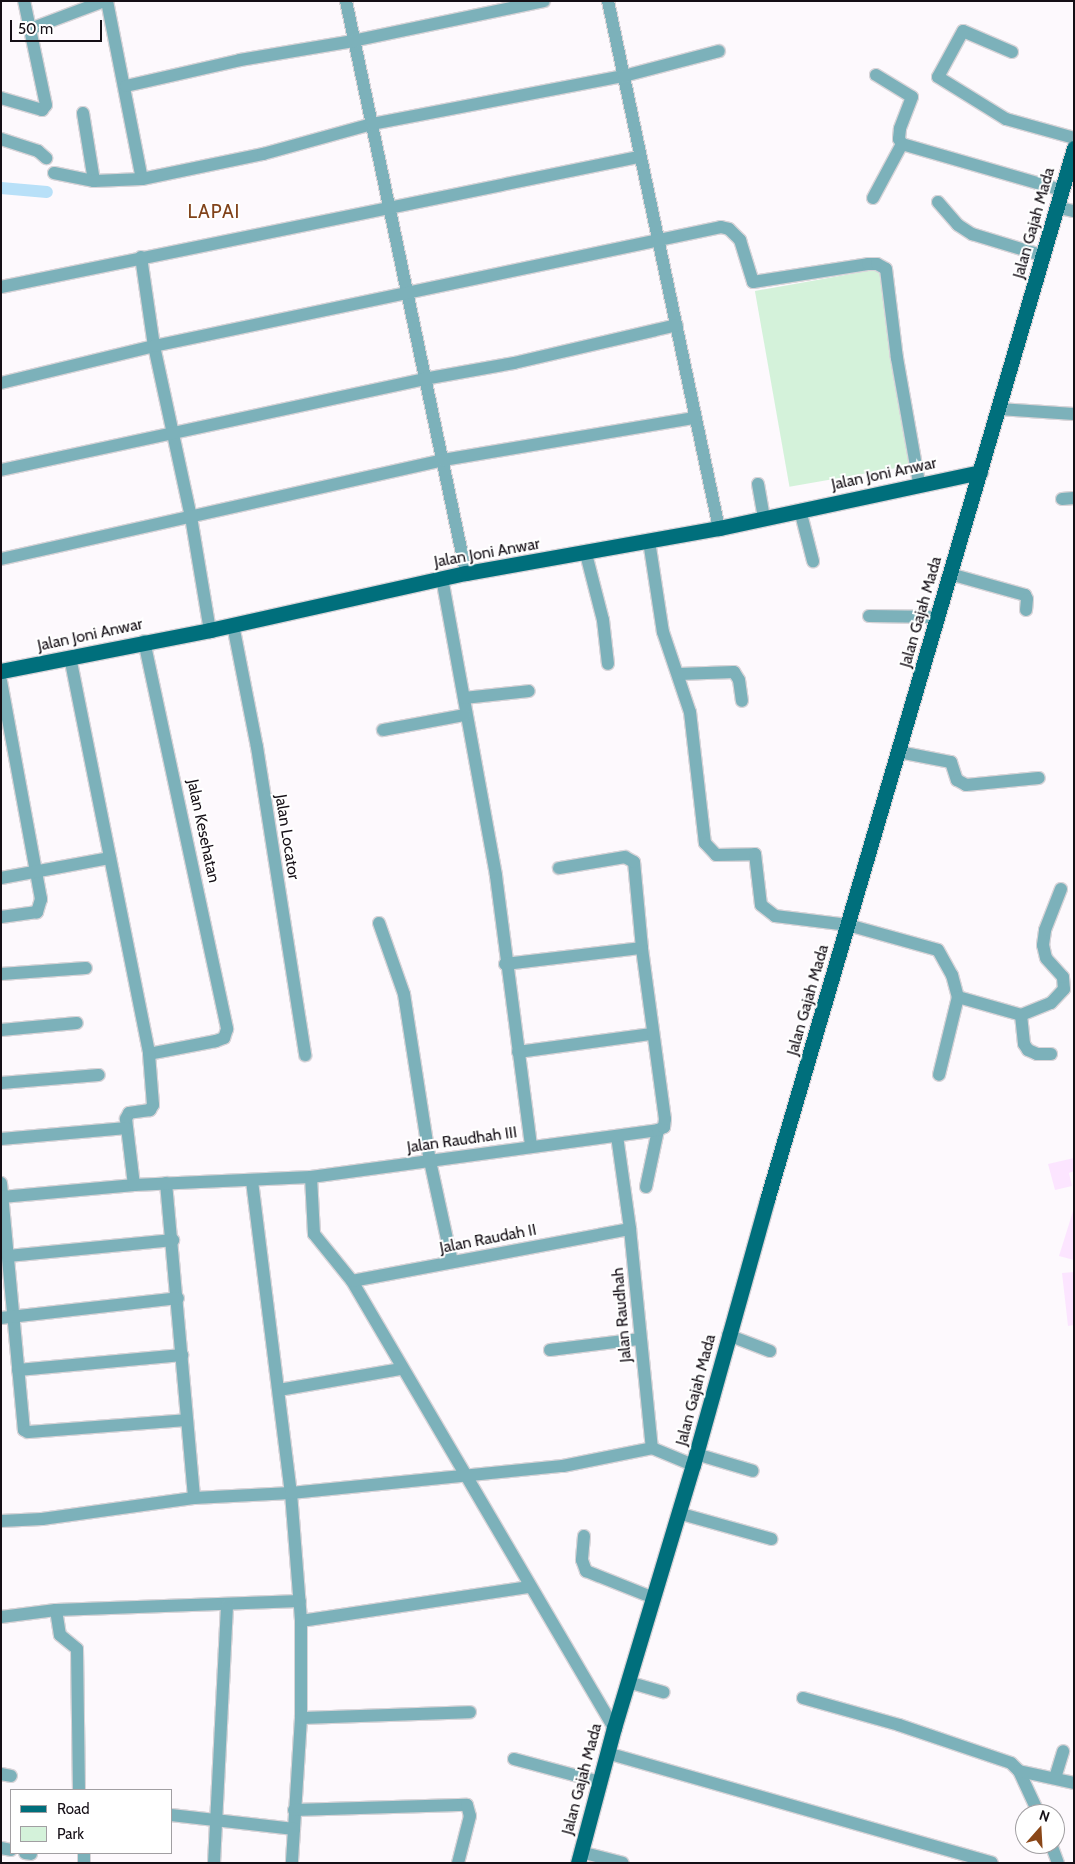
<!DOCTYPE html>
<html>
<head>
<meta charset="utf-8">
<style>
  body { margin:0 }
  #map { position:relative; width:1075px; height:1864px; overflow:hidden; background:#fdf9fd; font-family:Cabin,sans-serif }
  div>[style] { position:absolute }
  .built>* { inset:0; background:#fce5ff }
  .green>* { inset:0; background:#d4f2da; transform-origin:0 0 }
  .canal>* { height:12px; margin:-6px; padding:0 6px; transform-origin:6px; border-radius:6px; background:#b8e0f8 }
  .roads { filter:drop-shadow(1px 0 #d8d4d8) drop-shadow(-1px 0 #d8d4d8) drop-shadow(0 1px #d8d4d8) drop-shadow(0 -1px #d8d4d8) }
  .minor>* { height:12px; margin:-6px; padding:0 6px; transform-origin:6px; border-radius:6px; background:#7cb1ba }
  .major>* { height:15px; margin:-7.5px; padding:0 7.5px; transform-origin:7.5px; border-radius:7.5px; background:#006f7c }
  span { translate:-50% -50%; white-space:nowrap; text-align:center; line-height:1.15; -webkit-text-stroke:4px #fff; paint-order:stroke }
  .street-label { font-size:16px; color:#150f16 }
  .quarter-label { font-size:19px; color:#81431a; letter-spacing:1px }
  .frame { position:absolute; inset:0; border:2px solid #150f16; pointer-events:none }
  .legend { position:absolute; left:10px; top:1789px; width:162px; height:65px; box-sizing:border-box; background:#fff; border:1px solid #a19fa2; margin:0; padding:6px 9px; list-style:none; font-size:15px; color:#150f16 }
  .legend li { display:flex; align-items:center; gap:10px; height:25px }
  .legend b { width:25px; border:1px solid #a19fa2 }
  .north { position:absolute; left:1015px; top:1804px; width:50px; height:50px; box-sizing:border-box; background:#fff; border:1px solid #a19fa2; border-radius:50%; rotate:19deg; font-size:14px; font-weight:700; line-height:20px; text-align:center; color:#150f16 }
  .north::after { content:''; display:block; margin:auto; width:18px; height:22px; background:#8a4718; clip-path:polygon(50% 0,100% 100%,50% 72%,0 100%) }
  .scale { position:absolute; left:10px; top:20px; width:92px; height:22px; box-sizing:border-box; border:2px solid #150f16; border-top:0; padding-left:6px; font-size:15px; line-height:18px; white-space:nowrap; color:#150f16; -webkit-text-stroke:4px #fff; paint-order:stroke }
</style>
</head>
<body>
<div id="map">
  <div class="built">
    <i style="clip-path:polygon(1074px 1158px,1074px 1171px,1069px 1173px,1072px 1186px,1055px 1190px,1048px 1164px)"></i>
    <i style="clip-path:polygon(1074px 1208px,1074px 1260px,1059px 1256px)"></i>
    <i style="clip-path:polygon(1074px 1272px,1074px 1325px,1068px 1326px,1062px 1273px)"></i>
  </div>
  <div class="green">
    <i style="left:879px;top:269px;width:199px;height:126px;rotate:80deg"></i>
  </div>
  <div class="canal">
    <i style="left:1px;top:188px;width:46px;rotate:5deg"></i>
  </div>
  <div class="roads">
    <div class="minor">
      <i style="left:107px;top:1px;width:181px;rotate:78.9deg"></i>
      <i style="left:346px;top:1px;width:584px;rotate:78.15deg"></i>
      <i style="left:608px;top:1px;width:539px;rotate:78.11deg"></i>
      <i style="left:30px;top:29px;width:79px;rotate:-20.7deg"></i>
      <i style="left:1012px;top:52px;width:53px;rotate:-156.8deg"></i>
      <i style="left:963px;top:31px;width:52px;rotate:118.5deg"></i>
      <i style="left:938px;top:77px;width:80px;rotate:31.7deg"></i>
      <i style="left:1006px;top:119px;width:71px;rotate:15.6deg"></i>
      <i style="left:876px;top:75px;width:42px;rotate:31.4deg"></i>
      <i style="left:912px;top:97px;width:34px;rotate:111deg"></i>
      <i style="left:900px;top:129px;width:10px;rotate:96deg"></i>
      <i style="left:899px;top:139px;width:6px;rotate:59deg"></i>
      <i style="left:126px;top:86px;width:117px;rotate:-12.8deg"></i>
      <i style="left:240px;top:60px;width:115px;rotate:-9.5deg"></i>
      <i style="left:353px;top:41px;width:195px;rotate:-11.8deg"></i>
      <i style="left:1px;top:98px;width:43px;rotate:16.3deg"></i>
      <i style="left:42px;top:110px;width:6px;rotate:-51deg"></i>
      <i style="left:46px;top:105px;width:106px;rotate:-101.9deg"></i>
      <i style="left:83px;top:113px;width:69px;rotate:80.8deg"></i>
      <i style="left:1px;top:139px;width:39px;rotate:18deg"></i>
      <i style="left:38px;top:151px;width:11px;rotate:41deg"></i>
      <i style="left:54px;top:173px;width:41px;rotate:11.3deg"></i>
      <i style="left:94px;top:181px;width:48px;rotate:-2.4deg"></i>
      <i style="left:142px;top:179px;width:124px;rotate:-11.7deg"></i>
      <i style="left:263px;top:154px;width:113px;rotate:-15.4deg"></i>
      <i style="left:372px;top:124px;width:257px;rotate:-10.8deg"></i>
      <i style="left:624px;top:76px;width:98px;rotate:-14.7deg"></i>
      <i style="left:873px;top:198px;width:61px;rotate:-61.8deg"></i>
      <i style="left:902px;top:144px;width:166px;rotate:16.1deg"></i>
      <i style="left:938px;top:202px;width:30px;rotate:49deg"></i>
      <i style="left:958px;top:225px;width:17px;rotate:33deg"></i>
      <i style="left:972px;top:234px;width:72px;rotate:16.9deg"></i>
      <i style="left:1056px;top:207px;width:18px;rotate:13deg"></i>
      <i style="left:141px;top:257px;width:90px;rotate:81.7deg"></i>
      <i style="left:154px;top:346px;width:175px;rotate:77.8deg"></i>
      <i style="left:191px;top:517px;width:115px;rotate:80.5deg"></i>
      <i style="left:1px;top:287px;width:651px;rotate:-11.52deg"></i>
      <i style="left:1px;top:383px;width:157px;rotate:-13.6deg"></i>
      <i style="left:154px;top:346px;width:579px;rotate:-11.85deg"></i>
      <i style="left:721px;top:227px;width:8px;rotate:14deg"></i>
      <i style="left:729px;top:229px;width:16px;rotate:45deg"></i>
      <i style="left:740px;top:240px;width:44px;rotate:72.8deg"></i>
      <i style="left:753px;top:282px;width:116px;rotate:-8.9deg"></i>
      <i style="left:868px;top:264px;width:9px"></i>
      <i style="left:877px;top:264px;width:10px;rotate:29deg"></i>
      <i style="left:886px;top:269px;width:90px;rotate:83deg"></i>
      <i style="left:897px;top:358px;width:127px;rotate:80deg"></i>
      <i style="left:999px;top:409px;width:75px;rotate:3.8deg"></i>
      <i style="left:1px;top:470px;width:433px;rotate:-12.1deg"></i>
      <i style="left:424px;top:379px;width:91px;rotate:-10.1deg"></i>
      <i style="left:514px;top:363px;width:167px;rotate:-13.1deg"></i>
      <i style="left:758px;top:484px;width:35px;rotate:80deg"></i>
      <i style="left:1062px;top:499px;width:12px;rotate:-5deg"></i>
      <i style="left:800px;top:510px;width:53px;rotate:75.7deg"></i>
      <i style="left:649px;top:541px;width:92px;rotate:81.3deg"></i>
      <i style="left:663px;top:632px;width:84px;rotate:71.4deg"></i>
      <i style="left:690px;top:712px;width:132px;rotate:83.5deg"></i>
      <i style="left:705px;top:843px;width:16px;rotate:47deg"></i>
      <i style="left:716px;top:855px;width:39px;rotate:-1deg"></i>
      <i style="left:755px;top:854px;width:51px;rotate:83.3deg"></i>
      <i style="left:761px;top:905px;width:18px;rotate:38deg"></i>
      <i style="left:775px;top:916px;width:74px;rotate:7deg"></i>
      <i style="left:848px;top:925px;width:93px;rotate:15.5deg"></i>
      <i style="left:938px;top:950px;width:29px;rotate:61deg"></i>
      <i style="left:952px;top:975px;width:23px;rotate:75deg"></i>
      <i style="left:958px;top:997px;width:80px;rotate:103.7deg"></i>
      <i style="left:586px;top:554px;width:68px;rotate:75.6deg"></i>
      <i style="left:603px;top:620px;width:44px;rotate:83.5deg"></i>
      <i style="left:1px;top:559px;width:453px;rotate:-12.6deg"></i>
      <i style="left:443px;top:460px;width:255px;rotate:-9.5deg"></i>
      <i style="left:950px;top:574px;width:78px;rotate:15.6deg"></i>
      <i style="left:1025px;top:595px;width:4px;rotate:63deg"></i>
      <i style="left:1027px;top:599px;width:11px;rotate:95deg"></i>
      <i style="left:442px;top:578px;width:303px;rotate:79.7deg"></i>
      <i style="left:496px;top:876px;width:273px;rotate:82.6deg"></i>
      <i style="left:869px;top:616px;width:69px;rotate:0.8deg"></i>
      <i style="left:233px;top:625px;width:124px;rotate:78.9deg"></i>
      <i style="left:257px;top:747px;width:312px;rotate:81.1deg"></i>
      <i style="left:144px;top:641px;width:397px;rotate:77.9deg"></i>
      <i style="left:227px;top:1029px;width:9px;rotate:108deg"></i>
      <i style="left:224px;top:1038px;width:9px;rotate:159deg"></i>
      <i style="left:216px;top:1041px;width:68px;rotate:169deg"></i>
      <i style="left:70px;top:657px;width:405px;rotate:78.7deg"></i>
      <i style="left:149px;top:1054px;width:51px;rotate:85.5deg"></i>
      <i style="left:153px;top:1105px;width:6px;rotate:121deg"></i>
      <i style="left:150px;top:1110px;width:21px;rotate:172deg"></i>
      <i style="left:129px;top:1113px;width:7px;rotate:117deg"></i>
      <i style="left:126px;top:1119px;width:66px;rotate:83.1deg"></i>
      <i style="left:679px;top:674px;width:55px;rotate:-2.1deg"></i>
      <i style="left:734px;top:672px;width:9px;rotate:58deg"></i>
      <i style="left:739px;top:680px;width:21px;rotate:82deg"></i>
      <i style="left:1px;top:681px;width:222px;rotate:79.6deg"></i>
      <i style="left:41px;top:899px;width:14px;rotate:107deg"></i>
      <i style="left:37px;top:912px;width:36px;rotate:172deg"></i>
      <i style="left:464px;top:698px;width:65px;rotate:-6.1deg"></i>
      <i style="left:383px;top:730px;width:83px;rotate:-10.4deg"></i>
      <i style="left:899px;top:752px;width:53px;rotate:10.9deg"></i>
      <i style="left:951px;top:762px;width:19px;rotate:72deg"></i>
      <i style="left:957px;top:780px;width:10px;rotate:29deg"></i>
      <i style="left:966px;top:785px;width:73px;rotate:-5.5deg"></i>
      <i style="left:1px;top:878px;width:111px;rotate:-10.4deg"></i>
      <i style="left:379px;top:923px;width:75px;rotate:70.6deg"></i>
      <i style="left:404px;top:994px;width:169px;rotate:81.2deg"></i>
      <i style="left:430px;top:1161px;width:103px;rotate:77.7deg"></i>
      <i style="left:505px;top:964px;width:138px;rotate:-6.7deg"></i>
      <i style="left:1px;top:974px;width:85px;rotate:-4deg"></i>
      <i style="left:958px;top:997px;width:66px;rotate:15.9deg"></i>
      <i style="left:1021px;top:1015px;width:29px;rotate:84deg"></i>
      <i style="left:1024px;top:1044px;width:7px;rotate:56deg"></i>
      <i style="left:1028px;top:1050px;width:10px;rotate:24deg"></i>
      <i style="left:1037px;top:1054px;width:14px"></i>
      <i style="left:1021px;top:1015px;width:32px;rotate:-22deg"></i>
      <i style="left:1051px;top:1003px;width:19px;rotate:-47deg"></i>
      <i style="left:1064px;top:989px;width:12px;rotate:-95deg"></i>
      <i style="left:1063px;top:977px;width:25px;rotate:-132deg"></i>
      <i style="left:1046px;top:958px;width:13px;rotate:-103deg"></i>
      <i style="left:1043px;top:945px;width:15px;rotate:-82deg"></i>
      <i style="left:1045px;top:930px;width:44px;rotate:-68.7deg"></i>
      <i style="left:1px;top:1030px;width:76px;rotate:-5.3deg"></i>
      <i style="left:518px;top:1052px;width:135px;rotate:-7.7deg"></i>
      <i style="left:1px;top:1083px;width:98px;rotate:-4.7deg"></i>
      <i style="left:617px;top:1136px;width:94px;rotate:82deg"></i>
      <i style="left:630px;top:1229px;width:220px;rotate:84.3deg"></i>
      <i style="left:652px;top:1448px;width:44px;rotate:22.5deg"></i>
      <i style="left:1px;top:1139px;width:126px;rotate:-5deg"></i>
      <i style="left:311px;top:1177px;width:57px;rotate:87deg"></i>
      <i style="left:314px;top:1234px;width:60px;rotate:51deg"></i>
      <i style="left:352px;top:1281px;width:518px;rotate:59.62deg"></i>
      <i style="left:252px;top:1181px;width:314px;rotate:82.9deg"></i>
      <i style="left:291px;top:1493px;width:128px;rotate:85.5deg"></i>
      <i style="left:301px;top:1621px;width:97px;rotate:90deg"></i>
      <i style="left:301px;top:1718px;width:145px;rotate:93.6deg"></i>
      <i style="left:1px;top:1183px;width:248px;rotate:84.7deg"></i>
      <i style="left:24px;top:1430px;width:4px;rotate:27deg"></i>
      <i style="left:28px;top:1432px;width:159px;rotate:-4.3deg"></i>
      <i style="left:166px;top:1183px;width:316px;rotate:84.9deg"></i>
      <i style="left:646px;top:1187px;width:58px;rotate:-78.1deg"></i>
      <i style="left:2px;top:1197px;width:133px;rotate:-5.2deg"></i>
      <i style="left:134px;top:1185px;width:177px;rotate:-2.6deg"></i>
      <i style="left:311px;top:1177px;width:350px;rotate:-7.7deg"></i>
      <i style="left:658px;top:1130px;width:7px;rotate:-27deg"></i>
      <i style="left:664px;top:1127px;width:8px;rotate:-83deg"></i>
      <i style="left:665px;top:1119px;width:173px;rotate:-97.7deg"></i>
      <i style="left:642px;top:948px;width:86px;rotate:-95.3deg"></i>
      <i style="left:634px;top:862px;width:10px;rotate:-151deg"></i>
      <i style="left:625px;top:857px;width:67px;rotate:170.5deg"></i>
      <i style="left:8px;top:1256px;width:166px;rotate:-5.5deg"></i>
      <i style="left:352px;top:1281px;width:283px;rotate:-10.6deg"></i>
      <i style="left:1px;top:1318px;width:178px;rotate:-6.4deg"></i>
      <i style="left:728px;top:1335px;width:45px;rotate:20.9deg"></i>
      <i style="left:550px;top:1350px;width:91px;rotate:-7deg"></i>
      <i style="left:18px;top:1370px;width:165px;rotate:-5.2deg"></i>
      <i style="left:279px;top:1390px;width:124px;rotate:-9.8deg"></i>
      <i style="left:696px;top:1454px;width:59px;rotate:16.6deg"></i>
      <i style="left:678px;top:1513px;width:97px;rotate:15.6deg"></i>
      <i style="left:1px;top:1521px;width:41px;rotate:-2.8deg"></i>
      <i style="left:42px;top:1519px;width:153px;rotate:-7.9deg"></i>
      <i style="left:194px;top:1498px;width:97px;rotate:-3deg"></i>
      <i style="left:291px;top:1493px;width:273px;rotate:-5.7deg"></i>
      <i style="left:563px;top:1466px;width:91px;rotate:-11.4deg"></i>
      <i style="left:584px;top:1536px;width:24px;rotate:95deg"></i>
      <i style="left:582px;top:1560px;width:12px;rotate:70deg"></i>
      <i style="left:586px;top:1571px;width:73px;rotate:21.7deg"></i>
      <i style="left:56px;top:1610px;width:25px;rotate:81deg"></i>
      <i style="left:60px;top:1635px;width:22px;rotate:39deg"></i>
      <i style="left:77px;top:1649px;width:141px;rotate:89.2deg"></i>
      <i style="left:1px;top:1617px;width:55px;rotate:-7.3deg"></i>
      <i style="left:56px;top:1610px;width:244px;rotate:-2.1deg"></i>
      <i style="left:301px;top:1621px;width:231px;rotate:-8.5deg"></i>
      <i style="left:628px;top:1682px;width:37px;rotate:16deg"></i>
      <i style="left:803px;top:1698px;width:100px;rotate:15.7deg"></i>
      <i style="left:899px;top:1725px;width:118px;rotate:18.7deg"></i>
      <i style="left:1011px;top:1763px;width:11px;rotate:45deg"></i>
      <i style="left:1019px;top:1771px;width:47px;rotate:65.1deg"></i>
      <i style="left:301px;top:1718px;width:169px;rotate:-2deg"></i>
      <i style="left:607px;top:1753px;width:400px;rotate:15.9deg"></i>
      <i style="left:514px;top:1759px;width:89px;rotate:15deg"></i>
      <i style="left:1019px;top:1771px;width:56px;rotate:12.3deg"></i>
      <i style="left:1px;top:1774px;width:10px;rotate:11deg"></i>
      <i style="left:1055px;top:1778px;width:28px;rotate:-73deg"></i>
      <i style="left:294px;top:1810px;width:173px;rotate:-1.7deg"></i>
      <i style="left:467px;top:1805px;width:11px;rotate:75deg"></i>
      <i style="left:470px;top:1816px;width:49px;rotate:104.3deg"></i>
      <i style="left:171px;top:1815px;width:124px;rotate:6.5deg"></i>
      <i style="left:1051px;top:1844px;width:20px;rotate:70deg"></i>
      <i style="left:1px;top:1848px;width:10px;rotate:11deg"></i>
      <i style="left:581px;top:1852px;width:43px;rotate:14.7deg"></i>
      <i style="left:25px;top:1853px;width:6px;rotate:9deg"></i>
      <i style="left:84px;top:1863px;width:10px;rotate:-90deg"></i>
      <i style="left:214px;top:1863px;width:258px;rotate:-87.1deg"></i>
    </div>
    <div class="major">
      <i style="left:1px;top:671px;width:213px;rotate:-11.1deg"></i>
      <i style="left:210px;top:630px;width:262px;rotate:-12.6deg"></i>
      <i style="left:466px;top:573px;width:257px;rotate:-10.1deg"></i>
      <i style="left:719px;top:528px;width:267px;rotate:-12.1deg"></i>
      <i style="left:578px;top:1863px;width:140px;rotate:-75.1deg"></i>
      <i style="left:614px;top:1728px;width:275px;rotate:-73.3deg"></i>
      <i style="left:693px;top:1465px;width:275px;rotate:-74.4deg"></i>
      <i style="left:767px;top:1200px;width:1096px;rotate:-73.73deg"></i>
    </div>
  </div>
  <div class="street-label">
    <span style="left:1034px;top:223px;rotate:-74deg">Jalan Gajah Mada</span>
    <span style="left:884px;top:474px;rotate:-12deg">Jalan Joni Anwar</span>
    <span style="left:487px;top:553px;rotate:-10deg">Jalan Joni Anwar</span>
    <span style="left:921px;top:612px;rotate:-74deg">Jalan Gajah Mada</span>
    <span style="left:90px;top:635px;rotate:-12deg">Jalan Joni Anwar</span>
    <span style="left:203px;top:831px;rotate:78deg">Jalan Kesehatan</span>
    <span style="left:287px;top:837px;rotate:81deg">Jalan Locator</span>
    <span style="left:808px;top:1000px;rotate:-74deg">Jalan Gajah Mada</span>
    <span style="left:462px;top:1140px;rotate:-8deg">Jalan Raudhah III</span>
    <span style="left:488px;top:1239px;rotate:-11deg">Jalan Raudah II</span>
    <span style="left:622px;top:1315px;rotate:-95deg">Jalan Raudhah</span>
    <span style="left:696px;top:1390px;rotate:-75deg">Jalan Gajah Mada</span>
    <span style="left:582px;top:1779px;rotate:-75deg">Jalan Gajah Mada</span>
  </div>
  <div class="quarter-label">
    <span style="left:214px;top:212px">LAPAI</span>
  </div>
  <div class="frame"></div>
  <ul class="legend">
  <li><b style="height:6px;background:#006f7c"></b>Road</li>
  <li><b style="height:14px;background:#d4f2da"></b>Park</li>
  </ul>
  <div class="north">N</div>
  <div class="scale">50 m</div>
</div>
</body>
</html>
